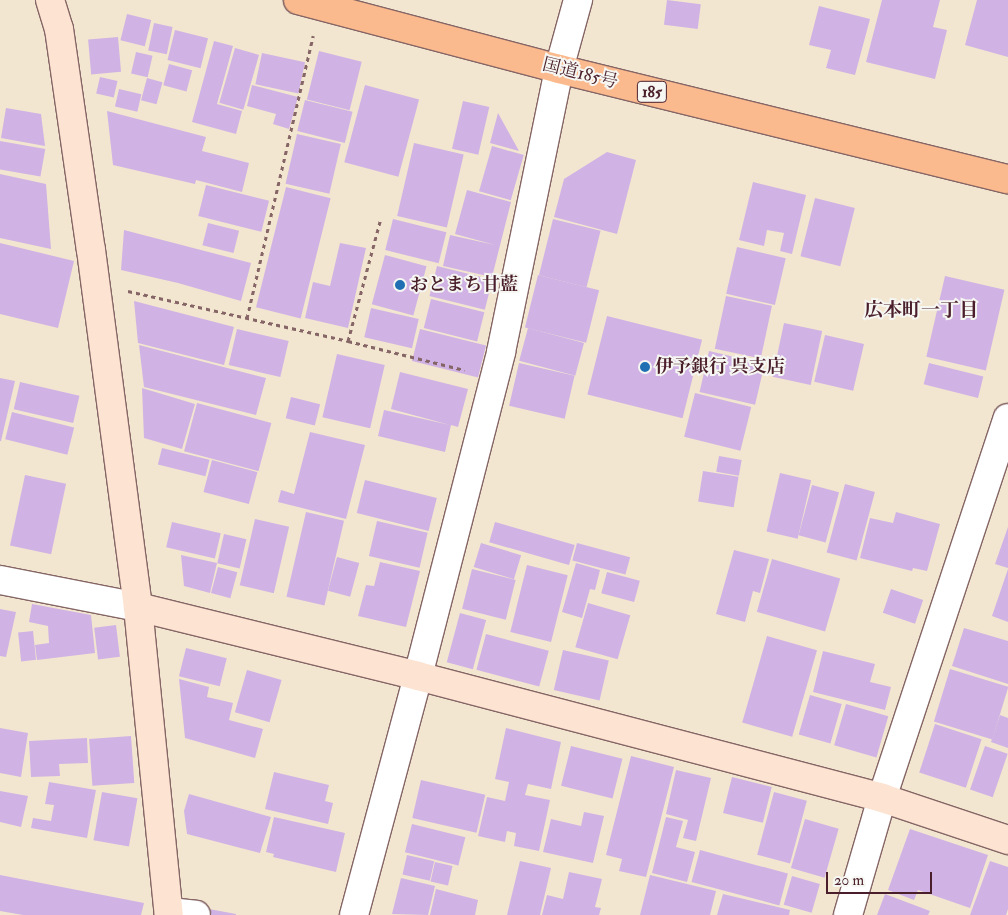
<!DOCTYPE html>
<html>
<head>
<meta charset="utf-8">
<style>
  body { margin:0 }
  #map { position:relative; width:1008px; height:915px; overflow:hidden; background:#f2e6d0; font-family:"IM FELL Double Pica","Noto Serif JP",serif }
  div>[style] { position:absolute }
  .building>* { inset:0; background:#d0b3e4; transform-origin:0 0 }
  .path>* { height:3px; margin-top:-1.5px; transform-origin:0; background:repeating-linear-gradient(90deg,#856565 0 4px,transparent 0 8px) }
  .roads { filter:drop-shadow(1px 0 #856565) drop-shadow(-1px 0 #856565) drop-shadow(0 1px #856565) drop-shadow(0 -1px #856565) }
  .street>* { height:28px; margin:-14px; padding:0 14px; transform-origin:14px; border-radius:14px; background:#fff }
  .secondary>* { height:28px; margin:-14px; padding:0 14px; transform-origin:14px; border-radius:14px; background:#fde3d1 }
  .highway>* { height:28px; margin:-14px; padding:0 14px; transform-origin:14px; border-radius:14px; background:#fbba8d }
  .dots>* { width:14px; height:14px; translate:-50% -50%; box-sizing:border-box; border:2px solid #f6f6f2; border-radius:50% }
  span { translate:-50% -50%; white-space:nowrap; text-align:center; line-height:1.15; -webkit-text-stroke:4px #f6f6f2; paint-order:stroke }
  .shield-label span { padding:1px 4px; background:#f6f6f2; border:1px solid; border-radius:4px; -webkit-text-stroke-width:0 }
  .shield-label { font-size:16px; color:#4a1f2b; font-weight:700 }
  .street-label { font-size:18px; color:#4a1f2b }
  .poi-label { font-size:18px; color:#4a1f2b; font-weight:700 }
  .left { translate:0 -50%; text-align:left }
  .neighbourhood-label { font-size:19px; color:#4a1f2b; font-weight:700 }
  .scale { position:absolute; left:826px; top:872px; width:106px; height:22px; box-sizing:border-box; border:2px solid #4a1f2b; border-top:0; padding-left:6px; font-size:15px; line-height:18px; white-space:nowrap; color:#4a1f2b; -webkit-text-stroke:4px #f6f6f2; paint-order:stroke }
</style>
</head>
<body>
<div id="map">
  <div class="building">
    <i style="left:667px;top:0;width:34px;height:25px;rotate:7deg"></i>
    <i style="clip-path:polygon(882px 0,940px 0,933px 27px,947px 30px,935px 79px,866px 62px)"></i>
    <i style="clip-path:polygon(977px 0,1008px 0,1008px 57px,965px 45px)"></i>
    <i style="clip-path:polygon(819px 6px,870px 19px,855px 75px,826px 68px,831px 50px,809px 45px)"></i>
    <i style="left:127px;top:14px;width:25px;height:27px;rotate:14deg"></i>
    <i style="left:154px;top:23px;width:19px;height:28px;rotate:12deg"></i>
    <i style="left:175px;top:30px;width:34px;height:31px;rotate:14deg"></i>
    <i style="left:118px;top:37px;width:35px;height:30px;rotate:85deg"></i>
    <i style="clip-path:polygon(214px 41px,233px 46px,217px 104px,242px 111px,236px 134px,192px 122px)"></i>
    <i style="left:235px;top:48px;width:25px;height:57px;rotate:16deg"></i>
    <i style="left:319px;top:51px;width:44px;height:50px;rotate:14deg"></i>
    <i style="left:136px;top:52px;width:17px;height:22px;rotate:13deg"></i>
    <i style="left:262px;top:53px;width:44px;height:32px;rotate:12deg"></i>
    <i style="left:169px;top:64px;width:24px;height:22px;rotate:15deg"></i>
    <i style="left:100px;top:77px;width:18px;height:17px;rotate:13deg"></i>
    <i style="left:147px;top:78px;width:16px;height:23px;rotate:15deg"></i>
    <i style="clip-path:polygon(252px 85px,298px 97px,289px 129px,273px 124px,276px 114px,247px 106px)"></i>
    <i style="left:365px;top:85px;width:56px;height:80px;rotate:15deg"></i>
    <i style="left:119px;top:89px;width:23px;height:18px;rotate:13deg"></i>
    <i style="left:305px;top:100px;width:49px;height:32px;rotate:14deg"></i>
    <i style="left:463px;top:101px;width:27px;height:49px;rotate:13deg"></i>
    <i style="clip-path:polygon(6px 108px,41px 114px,45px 146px,1px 138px)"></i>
    <i style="clip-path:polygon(107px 111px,206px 137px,202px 151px,249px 163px,242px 192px,196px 180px,195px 184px,113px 165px)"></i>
    <i style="clip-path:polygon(498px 113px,519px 151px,490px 143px)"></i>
    <i style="left:297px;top:134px;width:45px;height:51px;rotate:13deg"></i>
    <i style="left:0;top:141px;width:46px;height:28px;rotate:10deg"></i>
    <i style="left:414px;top:143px;width:51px;height:75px;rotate:13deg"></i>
    <i style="left:492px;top:146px;width:33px;height:47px;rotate:16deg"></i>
    <i style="clip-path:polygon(607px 152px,636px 160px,617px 234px,554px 217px,564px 179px)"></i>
    <i style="clip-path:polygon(0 174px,46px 184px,51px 249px,0 238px)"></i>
    <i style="clip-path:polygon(753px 182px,806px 195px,792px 254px,780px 251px,784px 233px,767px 230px,764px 246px,739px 240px)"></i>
    <i style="left:206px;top:185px;width:65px;height:32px;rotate:14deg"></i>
    <i style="left:286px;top:187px;width:46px;height:124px;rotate:14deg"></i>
    <i style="clip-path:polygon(467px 190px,511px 202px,492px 277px,443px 266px,450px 235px,495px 245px,455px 234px)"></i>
    <i style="left:815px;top:198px;width:41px;height:60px;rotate:14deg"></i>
    <i style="left:393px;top:219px;width:55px;height:32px;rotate:14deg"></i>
    <i style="left:553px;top:219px;width:49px;height:58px;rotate:14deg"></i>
    <i style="left:208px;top:223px;width:32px;height:23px;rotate:14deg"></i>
    <i style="clip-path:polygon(124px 230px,251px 263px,241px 301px,178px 283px,121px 270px)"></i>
    <i style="clip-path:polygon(0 243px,74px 261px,58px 328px,0 314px)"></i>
    <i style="clip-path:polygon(340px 243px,366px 248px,348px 328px,305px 318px,313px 282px,330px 286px)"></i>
    <i style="left:737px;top:247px;width:50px;height:48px;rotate:13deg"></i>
    <i style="left:385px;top:255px;width:43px;height:51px;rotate:15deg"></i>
    <i style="left:437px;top:266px;width:57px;height:31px;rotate:14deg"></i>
    <i style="left:538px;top:275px;width:63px;height:54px;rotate:14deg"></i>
    <i style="left:945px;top:276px;width:61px;height:83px;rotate:13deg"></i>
    <i style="left:726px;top:296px;width:47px;height:54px;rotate:12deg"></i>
    <i style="left:431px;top:299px;width:55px;height:30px;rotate:14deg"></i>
    <i style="clip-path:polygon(134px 301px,234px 327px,224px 365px,138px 343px)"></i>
    <i style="left:371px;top:308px;width:49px;height:30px;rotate:13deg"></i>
    <i style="left:607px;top:316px;width:98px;height:81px;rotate:14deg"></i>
    <i style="left:784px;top:323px;width:39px;height:55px;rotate:12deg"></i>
    <i style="left:528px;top:328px;width:58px;height:34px;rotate:15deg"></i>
    <i style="left:237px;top:329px;width:53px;height:37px;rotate:13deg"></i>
    <i style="left:420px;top:329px;width:68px;height:33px;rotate:14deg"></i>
    <i style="left:825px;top:335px;width:40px;height:48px;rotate:13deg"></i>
    <i style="clip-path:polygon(139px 345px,266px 378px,256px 415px,144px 387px)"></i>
    <i style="left:709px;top:351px;width:57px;height:42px;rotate:13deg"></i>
    <i style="left:337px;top:354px;width:49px;height:65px;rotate:13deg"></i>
    <i style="left:519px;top:363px;width:57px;height:44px;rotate:13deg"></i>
    <i style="left:929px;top:363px;width:56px;height:22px;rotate:14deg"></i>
    <i style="clip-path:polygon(400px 372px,468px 389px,458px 427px,451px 425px,445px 452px,378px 436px,384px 410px,450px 425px,391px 409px)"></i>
    <i style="clip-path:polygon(0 378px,15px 381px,1px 441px,0 441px)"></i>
    <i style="left:20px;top:382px;width:61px;height:28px;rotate:13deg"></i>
    <i style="clip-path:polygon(142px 388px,195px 404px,182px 449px,144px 438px)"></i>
    <i style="left:695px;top:393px;width:58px;height:45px;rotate:14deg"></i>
    <i style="left:291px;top:397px;width:30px;height:22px;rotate:14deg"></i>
    <i style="left:197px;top:403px;width:77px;height:50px;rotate:15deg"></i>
    <i style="left:12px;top:412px;width:64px;height:28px;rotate:14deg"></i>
    <i style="clip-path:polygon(310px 432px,365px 445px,346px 519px,278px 502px,281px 490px,294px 494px)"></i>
    <i style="left:162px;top:448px;width:49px;height:17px;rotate:14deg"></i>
    <i style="left:719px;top:456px;width:23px;height:16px;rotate:10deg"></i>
    <i style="left:212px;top:460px;width:47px;height:33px;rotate:15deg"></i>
    <i style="left:703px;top:471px;width:36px;height:31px;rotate:9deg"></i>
    <i style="left:780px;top:473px;width:32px;height:60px;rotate:13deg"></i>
    <i style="left:25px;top:475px;width:42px;height:72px;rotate:12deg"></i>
    <i style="left:365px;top:480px;width:74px;height:34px;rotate:14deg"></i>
    <i style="left:845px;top:484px;width:31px;height:71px;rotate:15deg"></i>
    <i style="left:812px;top:485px;width:28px;height:52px;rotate:15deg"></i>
    <i style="left:306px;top:512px;width:39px;height:87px;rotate:13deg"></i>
    <i style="clip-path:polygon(896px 512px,940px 524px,927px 571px,913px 568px,912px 571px,860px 558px,870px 518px,893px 523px)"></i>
    <i style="left:255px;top:519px;width:35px;height:68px;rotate:13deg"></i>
    <i style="left:377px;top:521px;width:52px;height:36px;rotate:13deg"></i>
    <i style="left:172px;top:522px;width:50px;height:26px;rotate:13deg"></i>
    <i style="left:495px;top:522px;width:83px;height:21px;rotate:16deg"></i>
    <i style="clip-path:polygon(1008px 527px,1008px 568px,995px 564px)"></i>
    <i style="left:224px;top:534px;width:23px;height:30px;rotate:13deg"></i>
    <i style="left:481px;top:543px;width:42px;height:25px;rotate:17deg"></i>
    <i style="left:577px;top:543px;width:55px;height:18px;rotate:15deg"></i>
    <i style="clip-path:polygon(734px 550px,769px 559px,760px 593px,753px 591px,745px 622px,716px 614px)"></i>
    <i style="clip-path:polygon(181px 555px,217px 563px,210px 593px,184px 586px)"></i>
    <i style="left:337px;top:557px;width:23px;height:35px;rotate:15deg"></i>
    <i style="left:772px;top:559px;width:71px;height:55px;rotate:16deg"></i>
    <i style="clip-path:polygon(380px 562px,420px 571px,406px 627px,358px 616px,366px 585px,374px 586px)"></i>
    <i style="clip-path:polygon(576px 563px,600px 570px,595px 590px,590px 589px,582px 618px,562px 612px)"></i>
    <i style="left:527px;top:565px;width:42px;height:69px;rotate:14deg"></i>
    <i style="left:218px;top:567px;width:20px;height:27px;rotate:15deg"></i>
    <i style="left:472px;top:569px;width:45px;height:41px;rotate:14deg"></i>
    <i style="clip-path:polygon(1008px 569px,1008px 622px,992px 616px)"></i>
    <i style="left:607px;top:572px;width:34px;height:22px;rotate:15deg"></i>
    <i style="left:891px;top:589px;width:34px;height:25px;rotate:19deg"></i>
    <i style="left:588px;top:603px;width:44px;height:46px;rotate:16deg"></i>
    <i style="clip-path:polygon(32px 604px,91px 615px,95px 653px,37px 660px,35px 645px,49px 643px,48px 626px,29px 622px)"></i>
    <i style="clip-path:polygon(0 609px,16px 612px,6px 657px,0 656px)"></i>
    <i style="left:460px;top:613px;width:27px;height:51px;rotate:15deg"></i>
    <i style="left:116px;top:625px;width:32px;height:22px;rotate:83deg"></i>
    <i style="clip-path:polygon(964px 628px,1008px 641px,1008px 684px,952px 666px)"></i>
    <i style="left:33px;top:631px;width:29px;height:15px;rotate:84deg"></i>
    <i style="left:486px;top:634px;width:65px;height:37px;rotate:15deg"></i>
    <i style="left:767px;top:636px;width:52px;height:90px;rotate:16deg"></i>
    <i style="left:186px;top:648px;width:42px;height:29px;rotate:14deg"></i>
    <i style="left:563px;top:650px;width:47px;height:41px;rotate:13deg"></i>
    <i style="clip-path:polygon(823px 651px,875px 664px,870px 682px,891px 687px,885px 710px,813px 692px)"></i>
    <i style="left:950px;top:669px;width:61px;height:55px;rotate:17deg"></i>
    <i style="left:247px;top:670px;width:36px;height:44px;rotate:16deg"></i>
    <i style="clip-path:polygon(179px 679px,209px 687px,207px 697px,233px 703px,229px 720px,263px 729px,255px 758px,185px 738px)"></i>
    <i style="left:810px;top:695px;width:33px;height:41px;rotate:16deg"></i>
    <i style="left:846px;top:704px;width:44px;height:43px;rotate:16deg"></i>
    <i style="clip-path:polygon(1000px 715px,1008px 718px,1008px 748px,991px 742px)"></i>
    <i style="left:935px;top:724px;width:49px;height:51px;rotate:18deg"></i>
    <i style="clip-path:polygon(0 728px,28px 733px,21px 777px,0 773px)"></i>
    <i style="clip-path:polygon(506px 728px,561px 742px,551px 789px,528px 784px,525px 795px,550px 800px,539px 851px,514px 846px,516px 833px,507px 831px,505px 842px,478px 836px,487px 797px,505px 801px,509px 782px,495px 779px)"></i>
    <i style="left:131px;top:736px;width:47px;height:42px;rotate:86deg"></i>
    <i style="clip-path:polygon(87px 738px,88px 763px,59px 764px,60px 776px,31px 777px,29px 741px)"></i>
    <i style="left:571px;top:746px;width:53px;height:41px;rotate:14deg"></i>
    <i style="left:985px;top:746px;width:24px;height:46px;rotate:19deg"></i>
    <i style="clip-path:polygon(631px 756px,674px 767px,646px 877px,619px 871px,622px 859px,606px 855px)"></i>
    <i style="clip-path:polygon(676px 770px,711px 778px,696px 841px,683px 838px,688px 820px,666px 814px)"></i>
    <i style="clip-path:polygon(274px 772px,329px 785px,325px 801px,333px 803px,328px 824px,265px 809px)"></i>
    <i style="left:732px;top:777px;width:41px;height:37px;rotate:14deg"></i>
    <i style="left:421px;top:780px;width:66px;height:39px;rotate:13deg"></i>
    <i style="clip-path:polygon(49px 782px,96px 790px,87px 838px,31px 828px,33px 818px,51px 821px,54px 805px,45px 804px)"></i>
    <i style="clip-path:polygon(0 791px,28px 796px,21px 827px,0 822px)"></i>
    <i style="left:102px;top:792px;width:36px;height:49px;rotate:10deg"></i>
    <i style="left:774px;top:792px;width:34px;height:65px;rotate:15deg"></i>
    <i style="clip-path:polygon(189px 794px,271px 817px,260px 853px,187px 834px,184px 811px)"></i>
    <i style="clip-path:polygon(584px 812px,604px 816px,593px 863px,543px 852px,551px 819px,581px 826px)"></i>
    <i style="clip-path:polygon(274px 817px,345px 833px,336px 872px,273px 857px,274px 854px,266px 852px)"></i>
    <i style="clip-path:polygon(666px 817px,683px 821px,676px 847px,695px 852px,687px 882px,652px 873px)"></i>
    <i style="left:805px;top:819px;width:35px;height:51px;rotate:16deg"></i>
    <i style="left:412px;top:824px;width:55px;height:29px;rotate:14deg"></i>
    <i style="clip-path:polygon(910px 829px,988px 855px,970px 908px,918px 890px,914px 900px,888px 890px)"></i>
    <i style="left:700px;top:850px;width:91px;height:33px;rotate:15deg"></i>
    <i style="left:407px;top:855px;width:28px;height:20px;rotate:13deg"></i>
    <i style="clip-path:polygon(520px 861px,551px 868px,540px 915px,507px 915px)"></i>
    <i style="clip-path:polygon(990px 861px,1008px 867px,1008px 909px,1006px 915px,970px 915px)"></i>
    <i style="left:435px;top:862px;width:18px;height:20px;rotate:13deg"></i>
    <i style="clip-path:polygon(569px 872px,602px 879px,595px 907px,601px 908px,599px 915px,542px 915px,547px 895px,563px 899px)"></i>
    <i style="clip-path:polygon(0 875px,144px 903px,141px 915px,23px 915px,0 911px)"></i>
    <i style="clip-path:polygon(650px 875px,716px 891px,710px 915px,640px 915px)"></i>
    <i style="left:792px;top:876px;width:29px;height:30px;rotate:16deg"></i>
    <i style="clip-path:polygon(401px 878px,435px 886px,428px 915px,392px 914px)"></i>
    <i style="clip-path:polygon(436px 889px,478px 900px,475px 915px,430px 915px)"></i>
    <i style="clip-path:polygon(723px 894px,790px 910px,789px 915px,717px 915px)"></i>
    <i style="clip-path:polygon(885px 894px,930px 911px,928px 915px,877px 915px)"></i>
    <i style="clip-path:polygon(209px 909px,236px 914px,236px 915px,208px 915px)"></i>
  </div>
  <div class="path">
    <i style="left:128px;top:291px;width:226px;rotate:12.8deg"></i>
    <i style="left:348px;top:341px;width:127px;rotate:-75deg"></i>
    <i style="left:247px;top:318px;width:290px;rotate:-76.8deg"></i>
    <i style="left:348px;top:341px;width:120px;rotate:14deg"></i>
  </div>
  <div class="roads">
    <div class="street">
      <i style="left:0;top:580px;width:141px;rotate:11.1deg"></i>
      <i style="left:169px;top:912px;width:27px;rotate:6deg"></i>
      <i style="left:354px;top:915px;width:247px;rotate:-75deg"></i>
      <i style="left:418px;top:676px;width:334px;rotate:-75.6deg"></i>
      <i style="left:501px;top:352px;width:289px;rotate:-78.4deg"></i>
      <i style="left:559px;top:69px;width:72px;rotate:-74.6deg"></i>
      <i style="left:848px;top:915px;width:122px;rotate:-73.8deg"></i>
      <i style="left:882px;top:798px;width:400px;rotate:-71.7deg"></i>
    </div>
    <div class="secondary">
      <i style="left:50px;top:0;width:30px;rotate:73deg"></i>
      <i style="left:59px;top:29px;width:223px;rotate:81.8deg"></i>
      <i style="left:91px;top:250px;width:360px;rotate:82.5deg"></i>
      <i style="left:138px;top:607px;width:310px;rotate:84.3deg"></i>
      <i style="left:138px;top:607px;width:288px;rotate:13.8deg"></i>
      <i style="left:418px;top:676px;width:480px;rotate:14.7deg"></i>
      <i style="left:882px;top:798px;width:133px;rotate:18.4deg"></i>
    </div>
    <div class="highway">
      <i style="left:298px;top:0;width:270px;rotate:14.8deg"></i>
      <i style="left:559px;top:69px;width:462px;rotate:13.8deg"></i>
    </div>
  </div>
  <div class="dots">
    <i style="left:400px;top:285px;background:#1f6fb2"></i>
    <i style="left:645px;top:367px;background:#1f6fb2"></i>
  </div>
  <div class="shield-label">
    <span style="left:652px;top:92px">185</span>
  </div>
  <div class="street-label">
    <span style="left:580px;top:74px;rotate:14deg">国道185号</span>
  </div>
  <div class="poi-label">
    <span class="left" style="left:410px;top:285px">おとまち甘藍</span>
    <span class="left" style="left:655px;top:367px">伊予銀行 呉支店</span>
  </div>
  <div class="neighbourhood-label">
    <span style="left:921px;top:311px">広本町一丁目</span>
  </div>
  <div class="scale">20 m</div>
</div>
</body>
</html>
